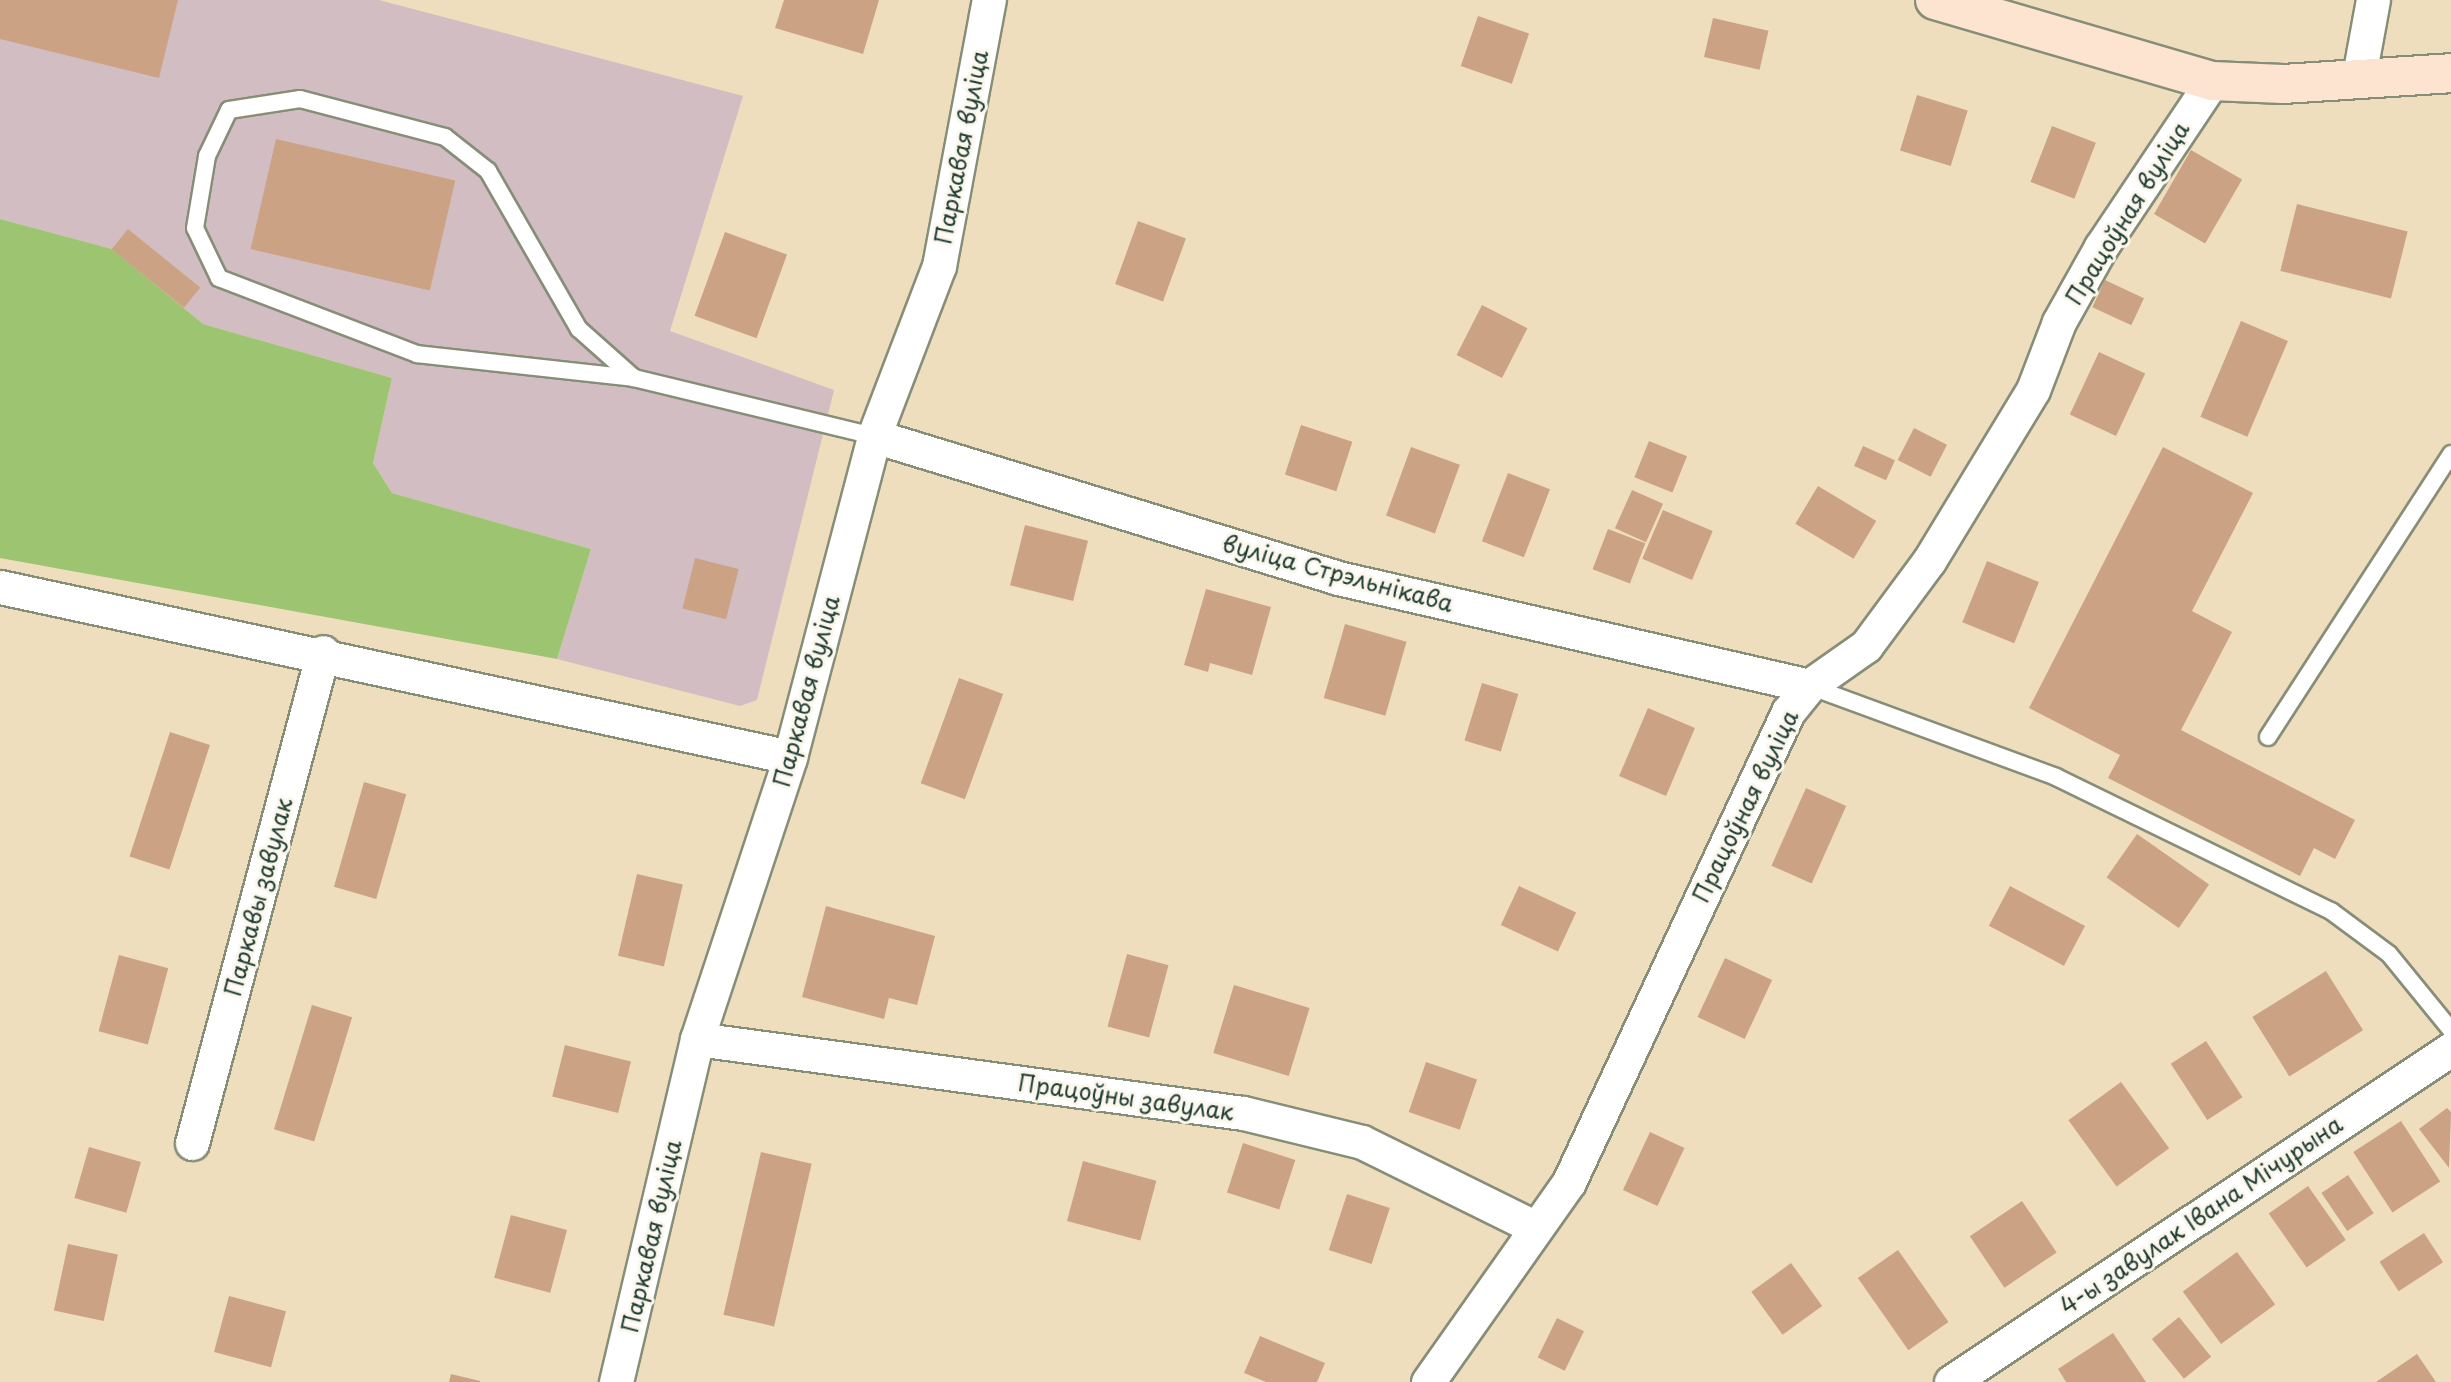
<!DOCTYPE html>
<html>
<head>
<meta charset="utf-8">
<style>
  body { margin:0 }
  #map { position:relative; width:2451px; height:1382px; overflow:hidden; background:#efdebd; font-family:"Playpen Sans",sans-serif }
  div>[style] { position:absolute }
  .industrial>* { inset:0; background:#d2bec2 }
  .green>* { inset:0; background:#9dc571 }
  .building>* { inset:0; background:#cba384; transform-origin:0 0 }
  .roads { filter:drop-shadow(2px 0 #878e78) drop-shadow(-2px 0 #878e78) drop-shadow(0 2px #878e78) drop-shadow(0 -2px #878e78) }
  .lane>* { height:16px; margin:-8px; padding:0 8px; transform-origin:8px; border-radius:8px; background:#fff }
  .street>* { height:33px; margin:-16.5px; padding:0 16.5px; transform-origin:16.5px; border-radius:16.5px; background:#fff }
  .secondary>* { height:38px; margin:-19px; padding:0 19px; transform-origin:19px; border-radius:19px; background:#fde4d1 }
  span { translate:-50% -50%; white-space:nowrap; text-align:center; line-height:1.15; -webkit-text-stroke:6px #fbf7ec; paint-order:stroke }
  .street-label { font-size:23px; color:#1f3d34 }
</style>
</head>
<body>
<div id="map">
  <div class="industrial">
    <i style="clip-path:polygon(0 0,379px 0,743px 96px,670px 331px,834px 390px,757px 700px,740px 706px,557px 659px,591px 549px,392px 493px,373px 463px,392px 378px,203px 324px,112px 249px,0 219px)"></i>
  </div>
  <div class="green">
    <i style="clip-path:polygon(0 219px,112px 249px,203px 324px,392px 378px,373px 463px,392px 493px,591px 549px,557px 659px,0 558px)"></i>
  </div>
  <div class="building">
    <i style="clip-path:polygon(0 0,178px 0,159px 78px,0 39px)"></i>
    <i style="clip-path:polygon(784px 0,879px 0,863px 54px,775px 28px)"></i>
    <i style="left:1478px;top:16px;width:54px;height:53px;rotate:19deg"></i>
    <i style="left:1713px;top:18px;width:57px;height:40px;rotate:13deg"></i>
    <i style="left:1917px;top:95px;width:53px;height:58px;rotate:17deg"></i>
    <i style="left:2052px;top:126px;width:47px;height:60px;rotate:21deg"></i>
    <i style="left:276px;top:139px;width:184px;height:113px;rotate:13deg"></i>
    <i style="left:2191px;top:150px;width:59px;height:74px;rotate:30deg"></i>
    <i style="left:2297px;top:204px;width:114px;height:69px;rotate:14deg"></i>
    <i style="left:1138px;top:221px;width:51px;height:67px;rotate:20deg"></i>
    <i style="left:128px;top:229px;width:93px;height:26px;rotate:39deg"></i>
    <i style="left:725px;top:232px;width:66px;height:89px;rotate:20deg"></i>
    <i style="left:2105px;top:280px;width:43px;height:30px;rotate:25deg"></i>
    <i style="left:1482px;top:305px;width:51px;height:56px;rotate:27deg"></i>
    <i style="left:2241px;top:321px;width:51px;height:104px;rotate:23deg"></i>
    <i style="left:2099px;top:352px;width:51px;height:69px;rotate:25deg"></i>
    <i style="left:1301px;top:425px;width:54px;height:52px;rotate:18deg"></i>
    <i style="left:1914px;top:428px;width:37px;height:36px;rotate:27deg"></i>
    <i style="left:1649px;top:441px;width:41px;height:39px;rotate:22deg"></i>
    <i style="left:1863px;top:446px;width:35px;height:22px;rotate:24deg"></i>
    <i style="left:1411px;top:447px;width:52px;height:73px;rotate:20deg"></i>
    <i style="clip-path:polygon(2163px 447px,2253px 493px,2192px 611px,2232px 632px,2181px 730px,2355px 820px,2335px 859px,2314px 848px,2300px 876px,2108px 778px,2120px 755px,2029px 708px)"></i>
    <i style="left:1508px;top:473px;width:45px;height:73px;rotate:21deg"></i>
    <i style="left:1818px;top:486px;width:68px;height:44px;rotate:31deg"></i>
    <i style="left:1632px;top:490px;width:34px;height:42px;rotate:24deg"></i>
    <i style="left:1663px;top:510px;width:54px;height:53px;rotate:23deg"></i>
    <i style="left:1025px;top:525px;width:65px;height:62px;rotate:14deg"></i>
    <i style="left:1608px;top:529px;width:40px;height:43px;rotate:21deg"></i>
    <i style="left:695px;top:558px;width:45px;height:52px;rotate:14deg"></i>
    <i style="left:1987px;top:561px;width:56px;height:66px;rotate:22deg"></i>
    <i style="clip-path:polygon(1206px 589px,1271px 607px,1252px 675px,1210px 663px,1208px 672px,1184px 665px)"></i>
    <i style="left:1345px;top:624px;width:64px;height:77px;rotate:16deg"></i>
    <i style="left:959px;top:678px;width:47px;height:112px;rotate:20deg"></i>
    <i style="left:1482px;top:683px;width:38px;height:60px;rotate:17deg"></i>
    <i style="left:1648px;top:708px;width:51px;height:74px;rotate:23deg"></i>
    <i style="left:170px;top:732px;width:42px;height:131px;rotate:18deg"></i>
    <i style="left:364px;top:782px;width:44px;height:109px;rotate:16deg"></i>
    <i style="left:1806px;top:788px;width:44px;height:85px;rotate:24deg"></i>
    <i style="left:2137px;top:834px;width:88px;height:53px;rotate:35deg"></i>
    <i style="left:637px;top:874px;width:47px;height:84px;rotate:13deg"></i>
    <i style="left:1519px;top:886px;width:63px;height:43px;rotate:25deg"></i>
    <i style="left:2010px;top:886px;width:85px;height:45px;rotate:28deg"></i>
    <i style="clip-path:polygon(826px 906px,935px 936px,917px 1005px,889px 998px,884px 1019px,802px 997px)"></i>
    <i style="left:1127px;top:954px;width:43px;height:75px;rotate:15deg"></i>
    <i style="left:119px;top:955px;width:51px;height:79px;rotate:15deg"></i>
    <i style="left:1725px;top:958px;width:52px;height:65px;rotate:25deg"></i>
    <i style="left:2326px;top:971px;width:70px;height:87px;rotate:58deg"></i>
    <i style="left:1234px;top:985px;width:79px;height:71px;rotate:17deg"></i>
    <i style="left:312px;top:1005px;width:42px;height:130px;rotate:17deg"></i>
    <i style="left:2206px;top:1041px;width:67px;height:42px;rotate:57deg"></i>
    <i style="left:565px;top:1045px;width:68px;height:53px;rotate:14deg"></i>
    <i style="left:1426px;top:1062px;width:54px;height:53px;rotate:19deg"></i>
    <i style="left:2121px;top:1082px;width:82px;height:65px;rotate:54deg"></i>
    <i style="clip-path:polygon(2447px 1108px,2451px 1112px,2449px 1168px,2419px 1129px)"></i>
    <i style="left:2401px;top:1121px;width:72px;height:57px;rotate:57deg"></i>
    <i style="left:1650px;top:1132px;width:38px;height:64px;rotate:25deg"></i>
    <i style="left:1243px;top:1143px;width:55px;height:52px;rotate:18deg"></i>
    <i style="left:89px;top:1147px;width:54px;height:53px;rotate:16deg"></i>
    <i style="left:761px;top:1152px;width:52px;height:167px;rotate:13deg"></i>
    <i style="left:1083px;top:1161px;width:76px;height:62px;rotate:15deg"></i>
    <i style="left:2348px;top:1175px;width:46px;height:32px;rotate:56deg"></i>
    <i style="left:2308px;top:1186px;width:66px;height:48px;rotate:55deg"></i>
    <i style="left:1347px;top:1194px;width:45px;height:59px;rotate:18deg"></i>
    <i style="left:2022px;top:1201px;width:62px;height:63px;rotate:56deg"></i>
    <i style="left:511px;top:1215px;width:58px;height:65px;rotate:15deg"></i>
    <i style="left:2424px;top:1233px;width:35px;height:53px;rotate:57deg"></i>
    <i style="left:68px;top:1244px;width:51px;height:68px;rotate:12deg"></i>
    <i style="left:1898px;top:1250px;width:88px;height:49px;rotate:55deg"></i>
    <i style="left:2237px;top:1252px;width:65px;height:67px;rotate:54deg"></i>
    <i style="left:1791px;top:1263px;width:53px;height:49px;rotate:54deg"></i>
    <i style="left:229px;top:1296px;width:59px;height:58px;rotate:15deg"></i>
    <i style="left:2179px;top:1317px;width:51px;height:35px;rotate:51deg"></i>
    <i style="left:1557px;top:1318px;width:30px;height:44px;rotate:26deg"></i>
    <i style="clip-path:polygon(2113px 1333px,2146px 1382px,2066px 1382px,2058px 1369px)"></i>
    <i style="clip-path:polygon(1260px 1336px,1325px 1363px,1317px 1382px,1266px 1382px,1244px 1373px)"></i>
    <i style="clip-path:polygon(2417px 1354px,2436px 1382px,2376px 1382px)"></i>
    <i style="clip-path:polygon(451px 1374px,480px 1381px,480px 1382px,449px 1382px)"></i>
  </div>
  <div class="roads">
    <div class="lane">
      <i style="left:634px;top:378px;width:218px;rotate:-173.7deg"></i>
      <i style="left:417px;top:354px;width:212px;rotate:-159deg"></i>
      <i style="left:219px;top:278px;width:55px;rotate:-115.6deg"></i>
      <i style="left:195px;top:228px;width:73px;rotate:-80.5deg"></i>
      <i style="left:207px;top:156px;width:51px;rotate:-64.4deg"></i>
      <i style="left:229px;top:110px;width:72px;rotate:-8.8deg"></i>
      <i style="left:300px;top:99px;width:150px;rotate:14.7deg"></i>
      <i style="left:445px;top:137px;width:55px;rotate:38.3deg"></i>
      <i style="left:488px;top:171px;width:182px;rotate:60.1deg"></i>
      <i style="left:579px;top:329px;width:74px;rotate:41.7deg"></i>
      <i style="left:634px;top:378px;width:247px;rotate:13.6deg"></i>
      <i style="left:1809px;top:686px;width:263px;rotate:20.2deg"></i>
      <i style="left:2056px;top:777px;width:306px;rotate:26deg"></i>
      <i style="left:2331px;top:911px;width:72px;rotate:36.6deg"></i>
      <i style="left:2389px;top:954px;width:98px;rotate:50.8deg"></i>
      <i style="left:2268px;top:737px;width:337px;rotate:-57.1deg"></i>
    </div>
    <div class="street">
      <i style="left:2359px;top:76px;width:77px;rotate:-79.6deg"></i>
      <i style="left:874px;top:436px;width:485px;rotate:17deg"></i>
      <i style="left:1338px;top:578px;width:483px;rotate:12.9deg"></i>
      <i style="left:0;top:587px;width:808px;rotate:12.14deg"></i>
      <i style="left:697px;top:1039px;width:551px;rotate:7.72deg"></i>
      <i style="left:1243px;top:1113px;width:122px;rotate:13.7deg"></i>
      <i style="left:1362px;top:1142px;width:192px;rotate:26.3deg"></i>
      <i style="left:192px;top:1143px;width:508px;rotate:-75.06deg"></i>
      <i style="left:616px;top:1382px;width:352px;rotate:-76.7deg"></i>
      <i style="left:697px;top:1039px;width:297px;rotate:-71.7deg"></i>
      <i style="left:790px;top:757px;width:332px;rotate:-75.3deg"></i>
      <i style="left:874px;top:436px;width:182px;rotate:-69.1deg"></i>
      <i style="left:939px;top:266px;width:271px;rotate:-79.4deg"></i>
      <i style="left:1428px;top:1382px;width:245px;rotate:-54.8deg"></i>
      <i style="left:1569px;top:1182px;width:519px;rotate:-65.02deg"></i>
      <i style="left:1788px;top:712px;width:33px;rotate:-51deg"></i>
      <i style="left:1809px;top:686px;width:70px;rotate:-35.1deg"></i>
      <i style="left:1866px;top:646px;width:106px;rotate:-53.5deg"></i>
      <i style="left:1929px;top:561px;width:200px;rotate:-58.7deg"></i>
      <i style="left:2033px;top:390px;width:73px;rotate:-69.1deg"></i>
      <i style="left:2059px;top:322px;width:86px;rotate:-60.8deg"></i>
      <i style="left:2101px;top:247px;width:200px;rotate:-56.2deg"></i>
      <i style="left:1951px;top:1382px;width:601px;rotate:-33.66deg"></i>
    </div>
    <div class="secondary">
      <i style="left:1935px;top:0;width:289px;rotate:16.3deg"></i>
      <i style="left:2212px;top:81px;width:71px;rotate:2.4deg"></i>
      <i style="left:2283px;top:84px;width:168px;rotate:-3.7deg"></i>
    </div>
  </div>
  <div class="street-label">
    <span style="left:961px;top:147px;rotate:-79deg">Паркавая вуліца</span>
    <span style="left:2127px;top:213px;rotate:-58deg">Працоўная вуліца</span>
    <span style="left:1338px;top:573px;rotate:15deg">вуліца Стрэльнікава</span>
    <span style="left:806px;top:691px;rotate:-75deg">Паркавая вуліца</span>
    <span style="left:1745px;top:806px;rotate:-64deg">Працоўная вуліца</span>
    <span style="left:258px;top:897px;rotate:-75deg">Паркавы завулак</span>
    <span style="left:1126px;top:1097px;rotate:8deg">Працоўны завулак</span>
    <span style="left:2201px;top:1215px;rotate:-34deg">4-ы завулак Івана Мічурына</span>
    <span style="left:651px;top:1236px;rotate:-77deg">Паркавая вуліца</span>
  </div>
</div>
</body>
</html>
